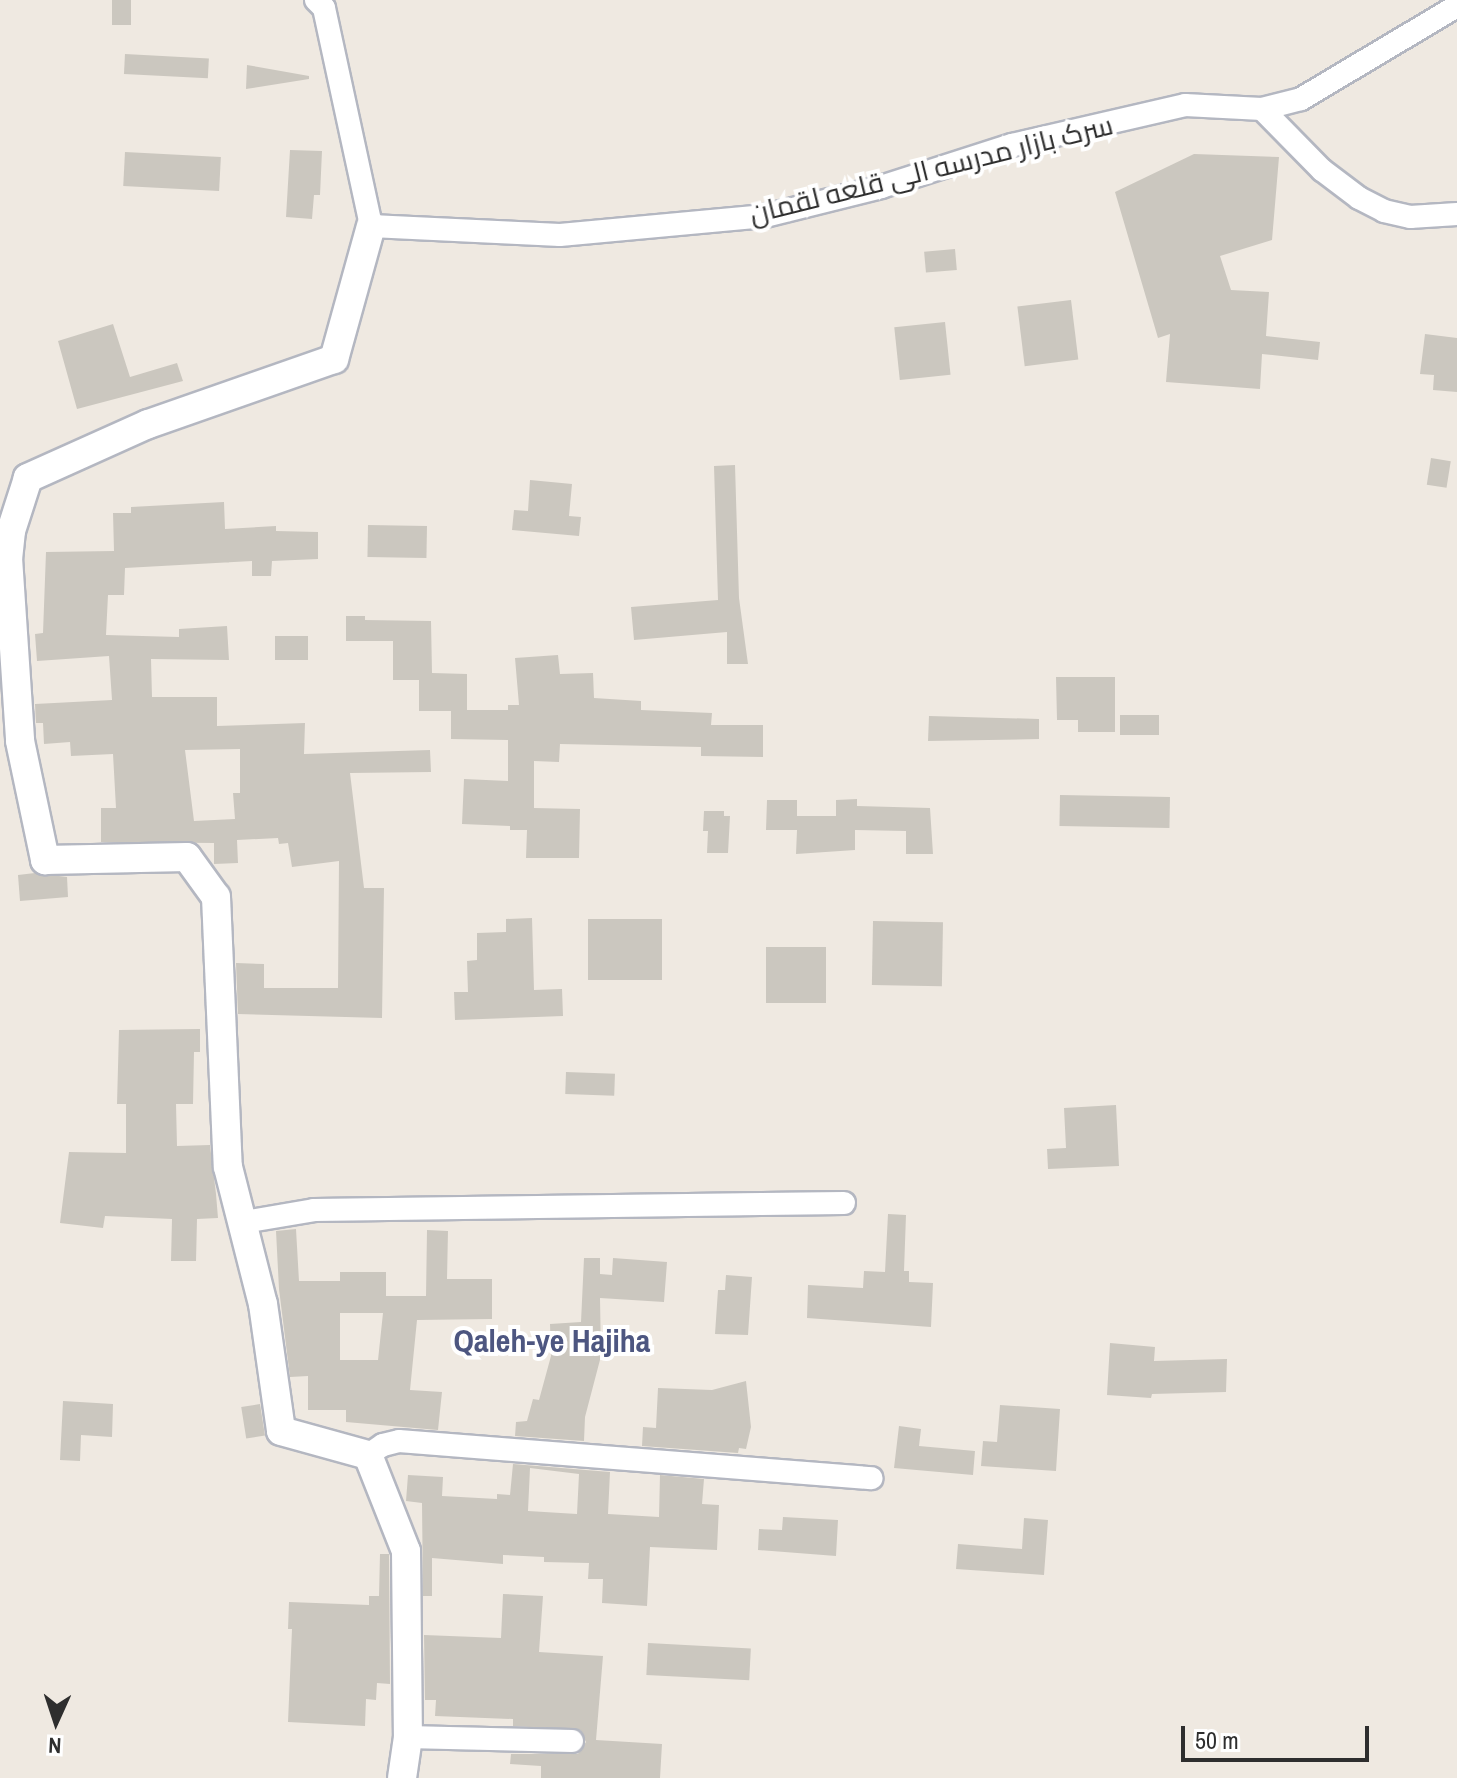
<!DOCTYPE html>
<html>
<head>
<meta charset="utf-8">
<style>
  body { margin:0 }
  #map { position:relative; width:1457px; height:1778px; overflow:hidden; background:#efe9e1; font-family:"Archivo Narrow",Cairo,sans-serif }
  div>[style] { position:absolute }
  .building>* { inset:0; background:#cbc7bf; transform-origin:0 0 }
  .roads { filter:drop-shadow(2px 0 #b4b7c1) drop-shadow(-2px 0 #b4b7c1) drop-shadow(0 2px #b4b7c1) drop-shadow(0 -2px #b4b7c1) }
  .minor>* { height:22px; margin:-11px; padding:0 11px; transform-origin:11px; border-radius:11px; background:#fff }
  .tertiary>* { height:28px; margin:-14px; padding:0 14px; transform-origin:14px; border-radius:14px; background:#fff }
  span { translate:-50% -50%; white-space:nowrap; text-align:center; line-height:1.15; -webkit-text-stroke:8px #fff; paint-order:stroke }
  .street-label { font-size:28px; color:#2e2e2e }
  .quarter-label { font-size:32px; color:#4d5680; font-weight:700 }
  .north { position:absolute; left:16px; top:1682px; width:80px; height:80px; -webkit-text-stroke:6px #fff; paint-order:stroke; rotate:183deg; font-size:22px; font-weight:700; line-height:32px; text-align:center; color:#2e2e2e }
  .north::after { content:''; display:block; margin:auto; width:28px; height:36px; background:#2e2e2e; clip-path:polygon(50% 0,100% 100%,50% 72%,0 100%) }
  .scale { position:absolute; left:1181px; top:1726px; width:188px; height:36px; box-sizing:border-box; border:4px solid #2e2e2e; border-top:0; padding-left:10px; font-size:24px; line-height:28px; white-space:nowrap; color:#2e2e2e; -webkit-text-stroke:6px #fff; paint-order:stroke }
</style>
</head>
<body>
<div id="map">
  <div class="building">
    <i style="left:112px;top:0;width:19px;height:25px"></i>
    <i style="left:125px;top:54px;width:84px;height:20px;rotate:3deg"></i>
    <i style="clip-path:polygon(247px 65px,309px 76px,309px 79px,246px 89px)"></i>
    <i style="clip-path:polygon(290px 150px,322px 151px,320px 195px,314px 195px,312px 219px,286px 217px)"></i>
    <i style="left:125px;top:152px;width:96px;height:34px;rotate:3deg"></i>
    <i style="clip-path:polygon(1194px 154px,1279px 157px,1272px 240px,1220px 256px,1231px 290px,1269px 292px,1266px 336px,1320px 342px,1318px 360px,1262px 354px,1260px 389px,1166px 382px,1170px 334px,1158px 338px,1115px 192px)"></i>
    <i style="left:955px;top:249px;width:21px;height:31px;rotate:85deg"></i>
    <i style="left:1071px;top:300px;width:60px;height:54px;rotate:83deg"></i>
    <i style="left:945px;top:322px;width:53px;height:51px;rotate:84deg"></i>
    <i style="clip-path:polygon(113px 324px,130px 377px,177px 363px,183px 381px,77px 409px,58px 341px)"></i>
    <i style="clip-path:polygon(1425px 334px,1457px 338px,1457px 392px,1433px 390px,1434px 375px,1420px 374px)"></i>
    <i style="left:1431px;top:458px;width:20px;height:27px;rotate:9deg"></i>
    <i style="clip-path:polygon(735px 465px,739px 598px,748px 664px,727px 664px,727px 632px,634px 640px,631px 607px,718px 600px,714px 466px)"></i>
    <i style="clip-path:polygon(530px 480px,572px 484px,569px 516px,581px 517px,579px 536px,512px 530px,514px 510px,528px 511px)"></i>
    <i style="clip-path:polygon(evenodd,224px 502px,225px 529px,276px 526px,276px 531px,318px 532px,318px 559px,272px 561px,271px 576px,252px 576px,252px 561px,125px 568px,124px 595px,108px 595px,106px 635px,179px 637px,179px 629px,227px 626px,229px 660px,151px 659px,152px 697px,217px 697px,217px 726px,305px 723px,304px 754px,430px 750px,431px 772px,350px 773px,364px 888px,384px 888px,382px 1018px,238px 1014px,236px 963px,264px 964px,264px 988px,338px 988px,339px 861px,292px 867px,288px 843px,279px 844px,278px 838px,237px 840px,238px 863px,214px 864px,214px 843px,101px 842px,101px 808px,116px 808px,113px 754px,71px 756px,70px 742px,44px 744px,43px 723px,36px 723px,35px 704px,112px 700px,109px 656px,37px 661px,35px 634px,43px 633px,46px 552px,114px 551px,113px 513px,131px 513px,131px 507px,224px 502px,240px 749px,240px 793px,233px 793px,235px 819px,194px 821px,185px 750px,240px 749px)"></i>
    <i style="left:368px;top:525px;width:59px;height:32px;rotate:1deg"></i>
    <i style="clip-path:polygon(346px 616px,365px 616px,365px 620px,431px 621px,432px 673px,467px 674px,467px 710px,508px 710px,508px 705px,519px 705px,515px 658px,558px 655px,560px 674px,593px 673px,594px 698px,641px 701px,641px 710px,712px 713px,711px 725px,763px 725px,763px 757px,701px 756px,701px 747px,560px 744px,559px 762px,534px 761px,534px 808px,580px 809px,579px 858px,526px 858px,527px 830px,510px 830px,510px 826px,462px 824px,464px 779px,508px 781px,508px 740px,451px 739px,451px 711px,419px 711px,419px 680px,393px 680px,393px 641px,346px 641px)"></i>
    <i style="left:275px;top:636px;width:33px;height:24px"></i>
    <i style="clip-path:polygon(1056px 677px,1115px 677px,1115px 732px,1078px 732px,1078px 720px,1057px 720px)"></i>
    <i style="left:1120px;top:715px;width:39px;height:20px"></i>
    <i style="clip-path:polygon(929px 716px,1039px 719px,1039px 739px,928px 741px)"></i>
    <i style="left:1060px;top:795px;width:110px;height:31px;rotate:1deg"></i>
    <i style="clip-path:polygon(857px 799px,857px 806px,930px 808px,933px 854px,906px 854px,906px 831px,855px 830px,855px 850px,796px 854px,797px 830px,766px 830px,767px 800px,797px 800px,797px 816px,836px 816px,836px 800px)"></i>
    <i style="clip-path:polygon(704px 811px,724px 811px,724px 816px,730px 816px,728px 853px,707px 853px,708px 831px,703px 831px)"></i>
    <i style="clip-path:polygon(35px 873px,67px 877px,68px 897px,20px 901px,18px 875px)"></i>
    <i style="clip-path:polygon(532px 918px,534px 990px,562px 989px,563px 1016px,455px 1020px,454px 992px,468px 992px,467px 961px,477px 960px,477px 933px,506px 932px,506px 919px)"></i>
    <i style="left:588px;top:919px;width:74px;height:61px"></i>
    <i style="left:873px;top:921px;width:70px;height:64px;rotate:1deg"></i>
    <i style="left:766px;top:947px;width:60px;height:56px"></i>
    <i style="clip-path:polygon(200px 1029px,200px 1052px,194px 1052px,193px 1104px,176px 1104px,177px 1146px,210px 1145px,216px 1194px,218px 1218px,197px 1219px,196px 1261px,171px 1261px,172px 1219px,105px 1216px,103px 1228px,60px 1223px,69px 1152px,126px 1153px,126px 1104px,117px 1104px,119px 1030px)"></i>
    <i style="left:566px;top:1072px;width:49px;height:22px;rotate:2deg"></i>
    <i style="clip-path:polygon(1116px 1105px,1119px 1166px,1048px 1169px,1047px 1149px,1066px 1148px,1064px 1108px)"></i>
    <i style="clip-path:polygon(888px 1214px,906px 1215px,904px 1271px,909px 1271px,909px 1282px,933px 1283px,931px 1327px,807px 1318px,808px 1285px,863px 1288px,864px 1271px,885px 1272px)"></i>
    <i style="clip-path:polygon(evenodd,296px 1229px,299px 1281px,340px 1281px,340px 1272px,386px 1272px,386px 1296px,426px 1296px,427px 1230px,448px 1231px,447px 1279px,492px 1279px,492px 1319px,417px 1320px,410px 1390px,442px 1392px,438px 1430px,346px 1422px,346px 1410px,308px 1410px,308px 1376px,290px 1377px,279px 1289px,276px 1231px,296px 1229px,340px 1313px,383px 1313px,378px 1360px,340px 1360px,340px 1313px)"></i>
    <i style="clip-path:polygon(584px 1258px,600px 1258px,600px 1274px,612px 1275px,613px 1258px,667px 1262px,664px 1302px,600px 1298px,601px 1356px,585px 1417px,584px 1441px,515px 1436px,516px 1422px,527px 1421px,533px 1399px,539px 1400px,551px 1356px,550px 1324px,581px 1322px)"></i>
    <i style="clip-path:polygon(726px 1275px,752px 1277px,748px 1335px,715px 1334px,718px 1290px,725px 1290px)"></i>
    <i style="clip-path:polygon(1110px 1343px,1155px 1347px,1154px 1361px,1227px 1359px,1226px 1392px,1152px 1394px,1151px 1398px,1107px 1395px)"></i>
    <i style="clip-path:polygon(746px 1381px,751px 1427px,746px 1449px,739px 1448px,738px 1453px,642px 1446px,643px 1427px,656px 1428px,658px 1388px,712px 1390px)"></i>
    <i style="clip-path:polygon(63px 1401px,113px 1404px,112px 1437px,81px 1435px,80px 1461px,60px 1460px)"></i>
    <i style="left:260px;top:1404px;width:32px;height:19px;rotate:81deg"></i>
    <i style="clip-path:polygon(1000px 1405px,1060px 1409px,1056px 1471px,981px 1466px,983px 1441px,997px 1442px)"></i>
    <i style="clip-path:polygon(899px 1426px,921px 1429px,919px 1446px,975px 1451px,973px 1475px,894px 1468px)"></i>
    <i style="clip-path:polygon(evenodd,513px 1464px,610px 1472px,608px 1514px,659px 1517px,660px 1475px,704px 1479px,702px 1504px,719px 1505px,717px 1550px,650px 1547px,647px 1606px,602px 1603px,603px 1579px,588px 1579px,589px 1563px,544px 1562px,544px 1557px,503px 1555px,503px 1564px,432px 1558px,432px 1596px,423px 1596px,422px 1503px,406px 1501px,408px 1475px,443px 1477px,442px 1496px,497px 1499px,497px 1494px,510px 1495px,513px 1464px,530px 1468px,579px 1474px,577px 1514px,528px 1511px,530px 1468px)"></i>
    <i style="clip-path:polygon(783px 1517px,838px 1520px,836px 1556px,758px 1550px,759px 1529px,782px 1530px)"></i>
    <i style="clip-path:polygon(1024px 1518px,1048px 1520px,1044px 1575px,956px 1569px,958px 1544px,1022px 1549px)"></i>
    <i style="clip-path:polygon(380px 1554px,389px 1554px,390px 1684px,377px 1683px,376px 1700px,366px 1699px,365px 1726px,288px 1722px,292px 1629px,288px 1629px,289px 1602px,369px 1605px,369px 1596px,379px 1596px)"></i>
    <i style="clip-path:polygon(503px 1594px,543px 1596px,539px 1652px,603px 1656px,596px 1740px,662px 1744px,660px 1778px,541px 1778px,541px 1766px,510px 1764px,511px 1754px,578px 1754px,586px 1742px,580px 1730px,513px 1726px,513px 1719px,435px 1716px,436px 1700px,425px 1700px,424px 1635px,501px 1638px)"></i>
    <i style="left:648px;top:1643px;width:103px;height:32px;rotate:3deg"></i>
  </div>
  <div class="roads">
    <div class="minor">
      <i style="left:316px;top:0;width:11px;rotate:45deg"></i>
      <i style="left:324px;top:8px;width:223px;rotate:77.8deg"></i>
      <i style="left:371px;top:226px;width:189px;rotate:2.7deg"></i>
      <i style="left:560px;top:235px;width:206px;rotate:-5.3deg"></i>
      <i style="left:765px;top:216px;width:120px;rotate:-14deg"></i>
      <i style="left:881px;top:187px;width:138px;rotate:-17.8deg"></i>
      <i style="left:1012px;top:145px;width:178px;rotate:-13deg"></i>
      <i style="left:1185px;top:105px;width:77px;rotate:3deg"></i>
      <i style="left:1262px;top:109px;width:40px;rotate:-14.4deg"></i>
      <i style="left:1301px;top:99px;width:182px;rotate:-30.8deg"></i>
      <i style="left:1262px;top:109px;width:86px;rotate:45.5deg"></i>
      <i style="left:1322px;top:170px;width:46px;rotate:37.1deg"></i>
      <i style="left:1359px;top:198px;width:28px;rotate:27deg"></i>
      <i style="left:1384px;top:211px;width:27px;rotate:13deg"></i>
      <i style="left:1410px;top:217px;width:47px;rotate:-3.7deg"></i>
      <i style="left:244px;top:1222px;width:71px;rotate:-9.7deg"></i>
      <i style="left:314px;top:1210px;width:530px;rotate:-0.76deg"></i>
      <i style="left:368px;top:1455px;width:18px;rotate:-34deg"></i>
      <i style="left:383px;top:1445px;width:16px;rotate:-14deg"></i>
      <i style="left:399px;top:1441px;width:474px;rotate:4.5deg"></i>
      <i style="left:408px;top:1737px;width:164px;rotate:1.4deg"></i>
    </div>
    <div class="tertiary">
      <i style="left:371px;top:226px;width:138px;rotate:105.5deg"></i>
      <i style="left:334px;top:359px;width:197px;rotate:160.7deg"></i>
      <i style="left:148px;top:424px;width:132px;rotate:155.8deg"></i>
      <i style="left:28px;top:478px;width:56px;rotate:107.8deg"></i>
      <i style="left:11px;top:531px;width:27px;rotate:96deg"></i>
      <i style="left:8px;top:558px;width:183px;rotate:86.2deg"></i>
      <i style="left:20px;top:741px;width:122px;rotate:78.1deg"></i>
      <i style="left:45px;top:860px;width:142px;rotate:-1.2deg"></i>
      <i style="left:187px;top:857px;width:49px;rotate:54.1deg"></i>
      <i style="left:216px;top:897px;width:270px;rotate:87.5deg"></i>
      <i style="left:228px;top:1167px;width:141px;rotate:75.7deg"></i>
      <i style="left:263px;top:1304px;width:128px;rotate:81.9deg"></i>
      <i style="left:281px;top:1431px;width:90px;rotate:15.4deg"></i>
      <i style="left:368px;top:1455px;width:103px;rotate:68.4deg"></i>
      <i style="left:406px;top:1551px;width:186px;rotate:89.4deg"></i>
      <i style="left:408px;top:1737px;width:41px;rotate:98.3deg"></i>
    </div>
  </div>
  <div class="street-label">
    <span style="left:931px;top:169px;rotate:-14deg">سرک بازار مدرسه الی قلعه لقمان</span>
  </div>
  <div class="quarter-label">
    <span style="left:552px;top:1341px">Qaleh-ye Hajiha</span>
  </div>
  <div class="north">N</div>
  <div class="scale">50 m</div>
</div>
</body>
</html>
